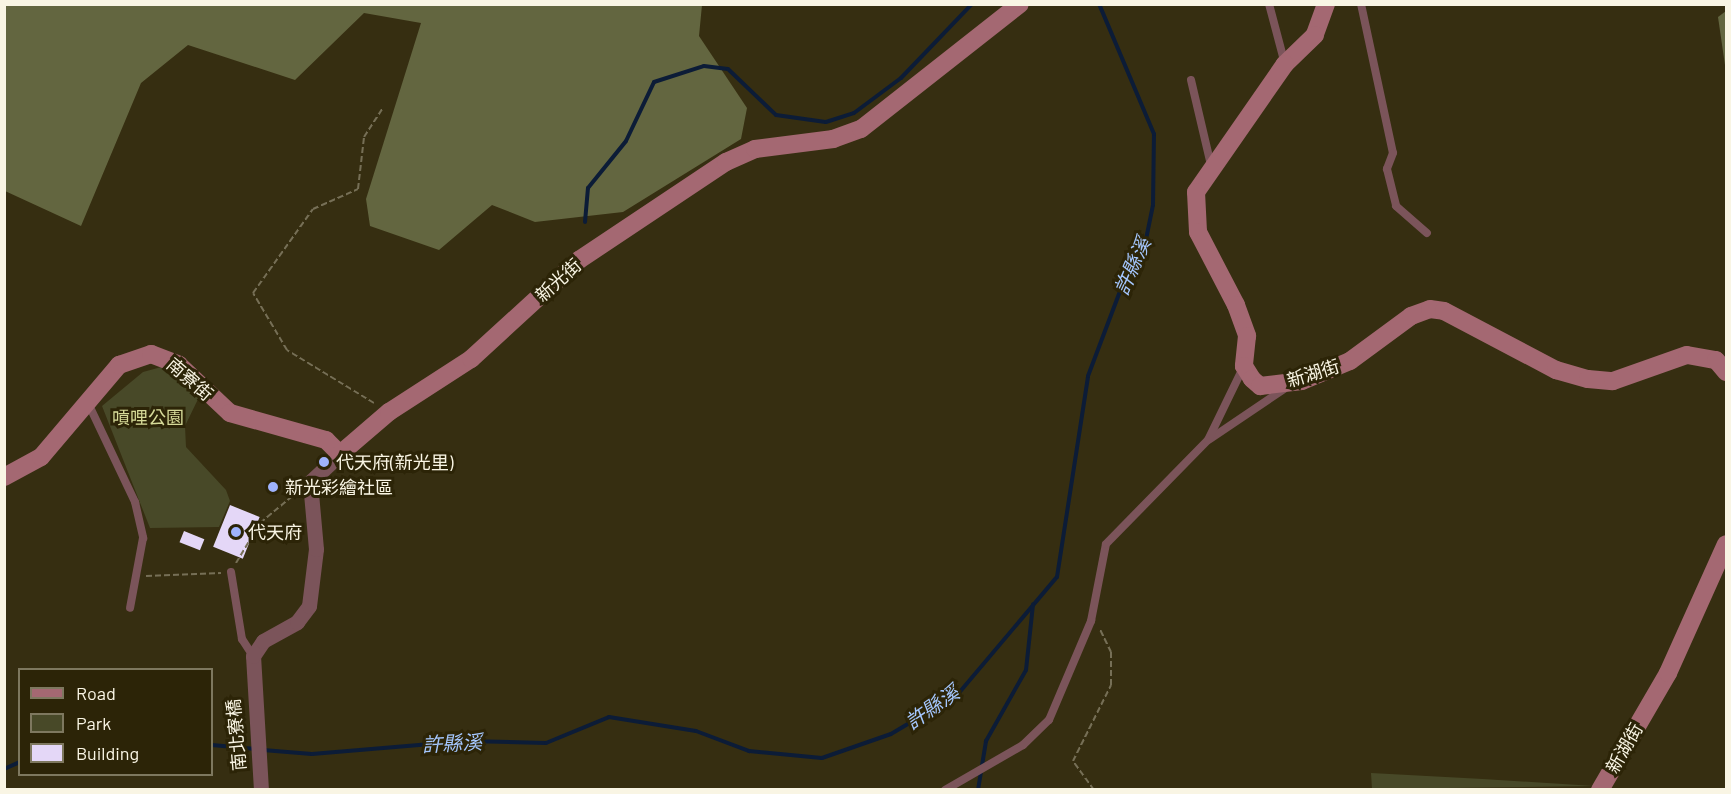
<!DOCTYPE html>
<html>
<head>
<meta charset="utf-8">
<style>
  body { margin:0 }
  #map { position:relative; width:1731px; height:794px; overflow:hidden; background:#362e11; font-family:Barlow,"Noto Sans TC",sans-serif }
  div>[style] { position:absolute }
  .green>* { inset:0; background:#484928 }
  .forest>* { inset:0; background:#636640 }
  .stream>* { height:4px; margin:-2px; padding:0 2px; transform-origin:2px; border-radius:2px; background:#0c1c37 }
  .building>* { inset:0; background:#e4d7f7; transform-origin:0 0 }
  .path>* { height:2px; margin-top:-1px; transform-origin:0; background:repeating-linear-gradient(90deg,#766f56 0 6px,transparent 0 9px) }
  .lane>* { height:8px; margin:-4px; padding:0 4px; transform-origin:4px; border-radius:4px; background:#7b545a }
  .street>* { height:15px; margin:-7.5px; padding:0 7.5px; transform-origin:7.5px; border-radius:7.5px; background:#7b545a }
  .secondary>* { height:18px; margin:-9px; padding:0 9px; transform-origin:9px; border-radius:9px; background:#a46872 }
  .dots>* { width:16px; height:16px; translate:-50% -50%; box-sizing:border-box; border:3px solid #2c2407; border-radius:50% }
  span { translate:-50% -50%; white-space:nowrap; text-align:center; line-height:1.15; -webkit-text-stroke:6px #2c2407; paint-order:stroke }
  .street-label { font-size:18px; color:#f9f5e4 }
  .park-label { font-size:18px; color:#d6da98 }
  .poi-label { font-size:18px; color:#f9f5e4 }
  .left { translate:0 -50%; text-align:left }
  .water-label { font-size:20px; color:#a5c7fe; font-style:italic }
  .frame { position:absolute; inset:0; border:6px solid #f9f5e4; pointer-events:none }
  .legend { position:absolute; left:18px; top:668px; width:195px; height:108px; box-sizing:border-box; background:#2c2407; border:2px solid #7e785f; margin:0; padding:8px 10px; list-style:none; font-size:18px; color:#f9f5e4 }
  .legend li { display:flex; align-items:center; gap:12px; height:30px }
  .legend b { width:30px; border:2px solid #7e785f }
</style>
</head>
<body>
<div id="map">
  <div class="green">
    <i style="clip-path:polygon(165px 366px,187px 376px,201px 393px,185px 426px,186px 447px,226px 490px,230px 501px,219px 527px,150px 528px,102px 406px,143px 372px)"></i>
    <i style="clip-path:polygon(1371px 773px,1483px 779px,1594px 786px,1372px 789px)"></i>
  </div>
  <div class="forest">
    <i style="clip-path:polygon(5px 4px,702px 5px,699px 36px,747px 108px,741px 139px,623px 212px,535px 222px,492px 205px,439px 250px,370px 226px,366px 199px,421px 23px,364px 13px,295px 80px,188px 45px,141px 83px,81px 226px,5px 191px)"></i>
    <i style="clip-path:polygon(1726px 11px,1726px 72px,1718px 17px)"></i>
  </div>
  <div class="stream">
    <i style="left:585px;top:222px;width:34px;rotate:-85deg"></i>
    <i style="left:588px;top:188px;width:60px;rotate:-51deg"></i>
    <i style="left:626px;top:141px;width:65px;rotate:-64.6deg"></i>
    <i style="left:654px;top:82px;width:52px;rotate:-17.7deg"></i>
    <i style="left:704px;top:66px;width:24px;rotate:7deg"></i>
    <i style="left:728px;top:69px;width:66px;rotate:43.8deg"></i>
    <i style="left:776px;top:115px;width:50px;rotate:8deg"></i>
    <i style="left:826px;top:122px;width:29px;rotate:-18deg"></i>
    <i style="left:854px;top:113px;width:59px;rotate:-36.7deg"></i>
    <i style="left:901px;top:78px;width:103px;rotate:-46.2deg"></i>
    <i style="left:212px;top:745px;width:44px;rotate:5.2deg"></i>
    <i style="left:263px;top:750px;width:49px;rotate:4.7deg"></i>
    <i style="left:312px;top:754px;width:155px;rotate:-4.8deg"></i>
    <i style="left:466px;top:741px;width:80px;rotate:1.4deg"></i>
    <i style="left:546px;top:743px;width:68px;rotate:-22.4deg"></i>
    <i style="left:609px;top:717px;width:88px;rotate:9.1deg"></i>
    <i style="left:696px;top:731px;width:57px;rotate:20.7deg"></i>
    <i style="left:749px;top:751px;width:73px;rotate:5.5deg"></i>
    <i style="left:822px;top:758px;width:73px;rotate:-19.2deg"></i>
    <i style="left:891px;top:734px;width:78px;rotate:-30.8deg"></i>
    <i style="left:958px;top:694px;width:153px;rotate:-49.8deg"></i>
    <i style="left:1057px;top:577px;width:203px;rotate:-81.2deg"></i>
    <i style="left:1088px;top:376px;width:113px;rotate:-69.3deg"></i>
    <i style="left:1128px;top:270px;width:26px;rotate:-53deg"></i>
    <i style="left:1144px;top:249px;width:45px;rotate:-78.4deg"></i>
    <i style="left:1153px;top:205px;width:71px;rotate:-89.2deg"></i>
    <i style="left:1154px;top:134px;width:141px;rotate:-112.9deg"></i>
    <i style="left:4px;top:769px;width:17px;rotate:-24deg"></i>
    <i style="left:978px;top:790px;width:50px;rotate:-80.7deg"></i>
    <i style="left:986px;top:741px;width:81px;rotate:-60.6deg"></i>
    <i style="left:1026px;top:670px;width:66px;rotate:-83.9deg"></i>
  </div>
  <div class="building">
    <i style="left:230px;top:505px;width:32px;height:45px;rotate:22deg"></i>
    <i style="left:184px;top:531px;width:22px;height:12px;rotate:22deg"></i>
  </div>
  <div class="path">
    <i style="left:374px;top:403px;width:102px;rotate:-148.7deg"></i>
    <i style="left:287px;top:350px;width:66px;rotate:-120.8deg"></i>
    <i style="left:253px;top:293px;width:103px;rotate:-54.5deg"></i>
    <i style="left:313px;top:209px;width:49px;rotate:-24deg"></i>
    <i style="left:358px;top:189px;width:52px;rotate:-83.4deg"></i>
    <i style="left:364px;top:137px;width:35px;rotate:-57deg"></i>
    <i style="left:236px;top:563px;width:47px;rotate:-59deg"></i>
    <i style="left:260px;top:523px;width:47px;rotate:-39.8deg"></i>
    <i style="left:146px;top:576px;width:75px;rotate:-2.3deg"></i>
    <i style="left:1094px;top:790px;width:36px;rotate:-126deg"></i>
    <i style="left:1073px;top:761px;width:85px;rotate:-63.4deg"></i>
    <i style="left:1111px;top:685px;width:33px;rotate:-90deg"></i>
    <i style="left:1111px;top:652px;width:25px;rotate:-116deg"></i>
  </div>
  <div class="lane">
    <i style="left:1269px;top:4px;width:62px;rotate:75.1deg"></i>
    <i style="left:1361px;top:4px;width:152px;rotate:77.9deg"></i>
    <i style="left:1393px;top:153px;width:17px;rotate:111deg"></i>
    <i style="left:1387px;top:169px;width:38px;rotate:76deg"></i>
    <i style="left:1396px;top:206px;width:41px;rotate:41.1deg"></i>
    <i style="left:1191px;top:80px;width:87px;rotate:76.8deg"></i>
    <i style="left:88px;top:403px;width:110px;rotate:64.6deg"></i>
    <i style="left:135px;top:502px;width:37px;rotate:77deg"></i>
    <i style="left:143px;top:538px;width:71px;rotate:100.5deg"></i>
    <i style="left:1210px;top:439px;width:89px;rotate:-34deg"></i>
    <i style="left:231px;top:572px;width:68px;rotate:80.7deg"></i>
    <i style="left:242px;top:639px;width:20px;rotate:57deg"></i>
    <i style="left:945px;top:790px;width:90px;rotate:-30deg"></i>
    <i style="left:1023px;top:745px;width:36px;rotate:-44deg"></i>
    <i style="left:1049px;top:720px;width:108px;rotate:-67deg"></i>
    <i style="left:1091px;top:621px;width:78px;rotate:-79deg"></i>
    <i style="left:1106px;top:544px;width:146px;rotate:-45.6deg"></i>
    <i style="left:1208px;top:440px;width:80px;rotate:-64.1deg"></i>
  </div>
  <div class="street">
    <i style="left:261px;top:790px;width:134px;rotate:-93.4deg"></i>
    <i style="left:253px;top:656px;width:18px;rotate:-56deg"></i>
    <i style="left:263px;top:641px;width:39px;rotate:-29deg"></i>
    <i style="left:297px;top:622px;width:20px;rotate:-53deg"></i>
    <i style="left:309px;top:606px;width:57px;rotate:-83deg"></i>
    <i style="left:316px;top:549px;width:67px;rotate:-95.1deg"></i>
    <i style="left:310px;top:482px;width:41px;rotate:-43deg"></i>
  </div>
  <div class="secondary">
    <i style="left:1326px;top:4px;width:33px;rotate:110deg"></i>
    <i style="left:1315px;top:35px;width:42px;rotate:136deg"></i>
    <i style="left:1285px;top:64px;width:156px;rotate:124.8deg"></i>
    <i style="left:1196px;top:192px;width:40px;rotate:87.1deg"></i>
    <i style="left:1198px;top:232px;width:82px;rotate:62.5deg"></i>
    <i style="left:1236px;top:305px;width:33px;rotate:70deg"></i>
    <i style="left:1247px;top:336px;width:30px;rotate:96deg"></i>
    <i style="left:1244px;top:366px;width:15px;rotate:58deg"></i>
    <i style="left:1252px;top:379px;width:11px;rotate:41deg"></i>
    <i style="left:1260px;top:386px;width:42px;rotate:-6.8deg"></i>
    <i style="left:1302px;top:381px;width:52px;rotate:-22.6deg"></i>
    <i style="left:1350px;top:361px;width:76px;rotate:-36.4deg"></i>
    <i style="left:1411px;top:316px;width:20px;rotate:-20deg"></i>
    <i style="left:1430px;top:309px;width:14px;rotate:8deg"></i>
    <i style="left:1444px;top:311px;width:127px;rotate:27.8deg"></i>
    <i style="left:1556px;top:370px;width:33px;rotate:16deg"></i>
    <i style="left:1588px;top:379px;width:25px;rotate:5deg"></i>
    <i style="left:1613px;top:381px;width:78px;rotate:-19.4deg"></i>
    <i style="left:1687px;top:355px;width:29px;rotate:10deg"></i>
    <i style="left:1716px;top:360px;width:16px;rotate:50deg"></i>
    <i style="left:4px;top:477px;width:42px;rotate:-28.4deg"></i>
    <i style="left:41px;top:457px;width:121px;rotate:-49.7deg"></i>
    <i style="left:119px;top:365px;width:34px;rotate:-19deg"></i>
    <i style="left:151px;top:354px;width:30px;rotate:21deg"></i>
    <i style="left:179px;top:365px;width:70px;rotate:43.3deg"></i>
    <i style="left:230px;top:413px;width:100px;rotate:15.7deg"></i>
    <i style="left:326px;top:440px;width:20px;rotate:45deg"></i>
    <i style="left:340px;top:454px;width:65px;rotate:-40.6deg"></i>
    <i style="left:389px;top:412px;width:98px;rotate:-32.9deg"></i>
    <i style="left:471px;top:359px;width:147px;rotate:-42.5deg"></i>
    <i style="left:579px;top:260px;width:177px;rotate:-33.7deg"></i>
    <i style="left:726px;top:162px;width:32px;rotate:-24deg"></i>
    <i style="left:755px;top:149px;width:79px;rotate:-7.3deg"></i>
    <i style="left:833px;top:139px;width:30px;rotate:-20deg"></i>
    <i style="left:861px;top:129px;width:202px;rotate:-38.2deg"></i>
    <i style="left:1600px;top:790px;width:135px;rotate:-59.8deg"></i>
    <i style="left:1668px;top:673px;width:141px;rotate:-65.8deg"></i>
  </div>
  <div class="dots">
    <i style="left:324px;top:462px;background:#9fb3fd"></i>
    <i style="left:273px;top:487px;background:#9fb3fd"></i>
    <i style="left:236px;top:532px;background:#9fb3fd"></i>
  </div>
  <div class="street-label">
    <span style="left:558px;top:280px;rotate:-42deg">新光街</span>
    <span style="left:1313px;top:373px;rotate:-17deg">新湖街</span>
    <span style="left:190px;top:379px;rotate:41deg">南寮街</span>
    <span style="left:236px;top:735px;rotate:-95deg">南北寮橋</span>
    <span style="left:1624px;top:748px;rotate:-60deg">新湖街</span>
  </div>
  <div class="park-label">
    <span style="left:148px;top:417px">嗊哩公園</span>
  </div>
  <div class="poi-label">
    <span class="left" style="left:336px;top:462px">代天府(新光里)</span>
    <span class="left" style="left:285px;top:487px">新光彩繪社區</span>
    <span class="left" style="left:248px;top:532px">代天府</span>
  </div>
  <div class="water-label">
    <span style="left:1132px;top:266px;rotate:-66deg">許縣溪</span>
    <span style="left:932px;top:707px;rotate:-35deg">許縣溪</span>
    <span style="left:452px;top:743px;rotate:-3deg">許縣溪</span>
  </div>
  <div class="frame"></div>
  <ul class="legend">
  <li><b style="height:8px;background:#a46872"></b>Road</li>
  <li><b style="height:16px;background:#484928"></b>Park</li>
  <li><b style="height:16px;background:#e4d7f7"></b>Building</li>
  </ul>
</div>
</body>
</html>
